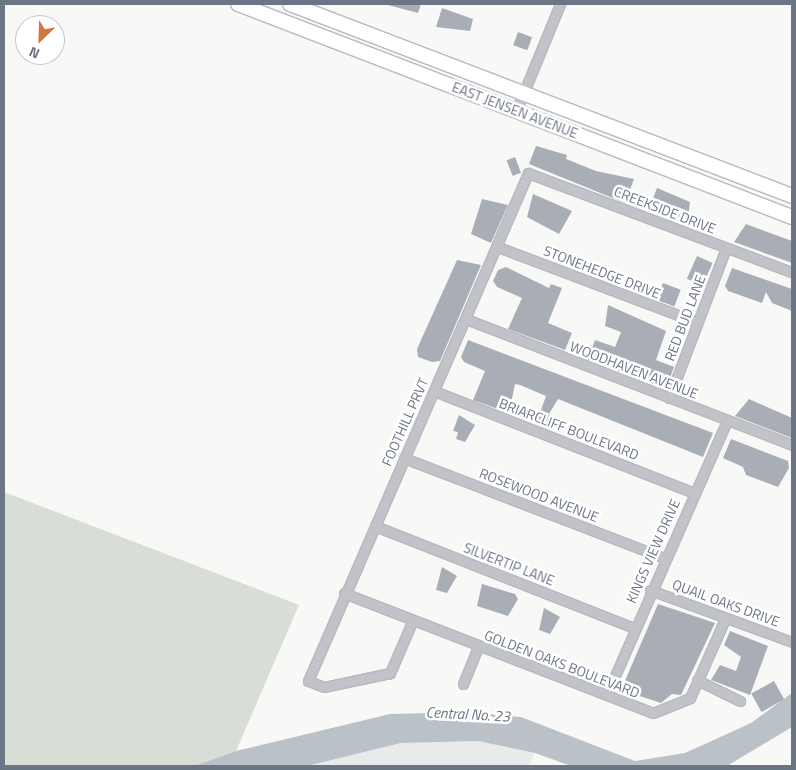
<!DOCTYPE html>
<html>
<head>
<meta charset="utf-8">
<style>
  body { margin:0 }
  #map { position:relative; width:796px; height:770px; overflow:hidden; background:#f8f9f7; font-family:"Titillium Web",sans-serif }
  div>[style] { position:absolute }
  .built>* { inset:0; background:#e9eaea }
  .green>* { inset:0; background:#d8ddd6 }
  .water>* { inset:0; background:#bac2c8 }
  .building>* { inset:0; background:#a9aeb6; transform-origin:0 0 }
  .roads { filter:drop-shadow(1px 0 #b7b9be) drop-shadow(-1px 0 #b7b9be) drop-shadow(0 1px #b7b9be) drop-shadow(0 -1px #b7b9be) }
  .street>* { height:9px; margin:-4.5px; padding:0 4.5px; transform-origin:4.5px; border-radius:4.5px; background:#c1c3c8 }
  .primary>* { height:14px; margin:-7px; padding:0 7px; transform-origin:7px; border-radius:7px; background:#fff }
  span { translate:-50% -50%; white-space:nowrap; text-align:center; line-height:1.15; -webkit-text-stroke:5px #fff; paint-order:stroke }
  .street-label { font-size:14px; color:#6b7584 }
  .water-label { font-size:15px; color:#67757f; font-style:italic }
  .frame { position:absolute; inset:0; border:5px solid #6b7584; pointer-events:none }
  .north { position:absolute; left:15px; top:15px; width:50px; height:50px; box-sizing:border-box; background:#fff; border:1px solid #c4c8ce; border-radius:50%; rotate:204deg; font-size:14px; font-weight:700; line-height:20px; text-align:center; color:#6b7584 }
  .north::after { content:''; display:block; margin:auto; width:18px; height:22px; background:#d0763f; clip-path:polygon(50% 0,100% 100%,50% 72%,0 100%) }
</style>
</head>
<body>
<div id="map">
  <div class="built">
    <i style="clip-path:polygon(478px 741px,535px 753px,529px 766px,308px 766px,401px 743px)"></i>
  </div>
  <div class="green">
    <i style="clip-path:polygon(4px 492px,299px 605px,236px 751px,194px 766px,4px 766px)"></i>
  </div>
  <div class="water">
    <i style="clip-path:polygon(792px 693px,792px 727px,727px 766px,571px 766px,535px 753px,478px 741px,401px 743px,307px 766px,194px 766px,236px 751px,390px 714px,467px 712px,521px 717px,635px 761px,685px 753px,751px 723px)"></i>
  </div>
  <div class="building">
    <i style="clip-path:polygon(384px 4px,421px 4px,418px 13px)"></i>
    <i style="clip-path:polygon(442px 8px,473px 19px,470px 31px,436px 27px)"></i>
    <i style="left:518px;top:32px;width:15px;height:14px;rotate:20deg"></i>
    <i style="clip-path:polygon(536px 146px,567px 155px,566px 159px,596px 171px,634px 179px,625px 203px,529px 164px)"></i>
    <i style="left:515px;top:157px;width:17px;height:9px;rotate:69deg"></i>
    <i style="clip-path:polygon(657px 188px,690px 202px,687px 226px,648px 211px)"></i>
    <i style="clip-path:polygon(533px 194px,572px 211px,559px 234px,527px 217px)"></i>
    <i style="clip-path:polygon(482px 199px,508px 205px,491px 243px,471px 234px)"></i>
    <i style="clip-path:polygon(746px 224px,792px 241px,792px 263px,734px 242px)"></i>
    <i style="left:697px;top:256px;width:17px;height:25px;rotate:24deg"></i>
    <i style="clip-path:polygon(457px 260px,481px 265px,440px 361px,432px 362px,418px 357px,417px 349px)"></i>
    <i style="clip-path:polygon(506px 267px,549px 288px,551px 284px,562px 288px,548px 323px,572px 333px,565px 350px,508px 329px,522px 298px,497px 287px,493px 281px,498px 270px)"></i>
    <i style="clip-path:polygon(732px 268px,792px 289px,792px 311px,772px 303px,766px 292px,762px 303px,728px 291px,725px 286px)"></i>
    <i style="left:663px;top:283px;width:19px;height:18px;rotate:21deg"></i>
    <i style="clip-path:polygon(608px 305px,666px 331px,656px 360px,674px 367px,666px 389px,588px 360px,595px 340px,615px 347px,621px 332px,605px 326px)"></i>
    <i style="clip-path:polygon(468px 340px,713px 433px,703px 457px,558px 399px,549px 414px,555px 416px,550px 430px,536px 424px,546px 396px,520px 385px,515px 384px,509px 413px,473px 400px,485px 371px,464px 362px,461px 357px)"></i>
    <i style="clip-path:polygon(749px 399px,792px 418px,792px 438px,735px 416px)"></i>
    <i style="clip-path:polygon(459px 415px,475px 425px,465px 442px,456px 439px,458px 432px,453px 431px)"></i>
    <i style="clip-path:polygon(731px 439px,788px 461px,789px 468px,778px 487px,746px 475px,743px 467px,723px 458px)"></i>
    <i style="clip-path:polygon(442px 567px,457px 576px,447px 593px,436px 590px)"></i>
    <i style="clip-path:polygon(482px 584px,515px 594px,518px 599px,508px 616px,477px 606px)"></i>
    <i style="clip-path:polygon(658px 604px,715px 623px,681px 695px,672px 694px,661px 703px,621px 690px)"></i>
    <i style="clip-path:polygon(544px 608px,560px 617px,550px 634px,539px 630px)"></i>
    <i style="clip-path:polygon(730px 631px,768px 646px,750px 695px,711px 680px,720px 665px,736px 671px,741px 657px,724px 645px)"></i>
    <i style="left:774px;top:681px;width:21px;height:26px;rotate:61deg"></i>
  </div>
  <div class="roads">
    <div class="street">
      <i style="left:516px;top:111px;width:116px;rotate:-67.6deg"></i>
      <i style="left:498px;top:247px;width:213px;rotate:20.7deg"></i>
      <i style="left:466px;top:319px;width:350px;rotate:21.1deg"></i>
      <i style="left:434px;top:391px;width:279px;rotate:21.4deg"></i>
      <i style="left:669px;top:398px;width:160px;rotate:-69.2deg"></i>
      <i style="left:404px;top:458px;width:280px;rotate:21deg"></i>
      <i style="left:375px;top:526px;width:278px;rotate:21.5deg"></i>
      <i style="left:650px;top:590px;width:151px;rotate:20.1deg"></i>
      <i style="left:344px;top:593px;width:331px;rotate:21.2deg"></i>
      <i style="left:653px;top:713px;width:40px;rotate:-22deg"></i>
      <i style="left:690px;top:698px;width:86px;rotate:-66.1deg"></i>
      <i style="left:412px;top:622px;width:56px;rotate:113.3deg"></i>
      <i style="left:390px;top:673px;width:67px;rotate:168deg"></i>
      <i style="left:324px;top:687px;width:17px;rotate:-159deg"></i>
      <i style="left:308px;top:681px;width:554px;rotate:-66.58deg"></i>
      <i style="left:528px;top:173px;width:282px;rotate:20.6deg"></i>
      <i style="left:697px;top:680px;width:48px;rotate:26deg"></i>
      <i style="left:463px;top:684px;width:40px;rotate:-68deg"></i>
      <i style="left:607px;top:694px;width:299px;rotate:-66.3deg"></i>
    </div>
    <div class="primary">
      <i style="left:238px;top:4px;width:594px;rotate:21.03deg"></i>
      <i style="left:290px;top:4px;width:537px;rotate:20.93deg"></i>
    </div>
  </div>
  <div class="street-label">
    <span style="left:515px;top:110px;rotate:21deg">EAST JENSEN AVENUE</span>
    <span style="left:665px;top:210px;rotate:21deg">CREEKSIDE DRIVE</span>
    <span style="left:602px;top:272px;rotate:21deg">STONEHEDGE DRIVE</span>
    <span style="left:685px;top:318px;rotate:-69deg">RED BUD LANE</span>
    <span style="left:634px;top:370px;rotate:21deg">WOODHAVEN AVENUE</span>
    <span style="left:405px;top:422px;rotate:-66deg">FOOTHILL PRVT</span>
    <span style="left:569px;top:429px;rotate:21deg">BRIARCLIFF BOULEVARD</span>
    <span style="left:539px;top:495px;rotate:21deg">ROSEWOOD AVENUE</span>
    <span style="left:653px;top:551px;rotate:-66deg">KINGS VIEW DRIVE</span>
    <span style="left:509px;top:564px;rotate:21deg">SILVERTIP LANE</span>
    <span style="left:726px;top:603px;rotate:20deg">QUAIL OAKS DRIVE</span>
    <span style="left:562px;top:664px;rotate:21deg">GOLDEN OAKS BOULEVARD</span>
  </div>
  <div class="water-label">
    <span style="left:468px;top:714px;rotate:3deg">Central No. 23</span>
  </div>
  <div class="frame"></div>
  <div class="north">N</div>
</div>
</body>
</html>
